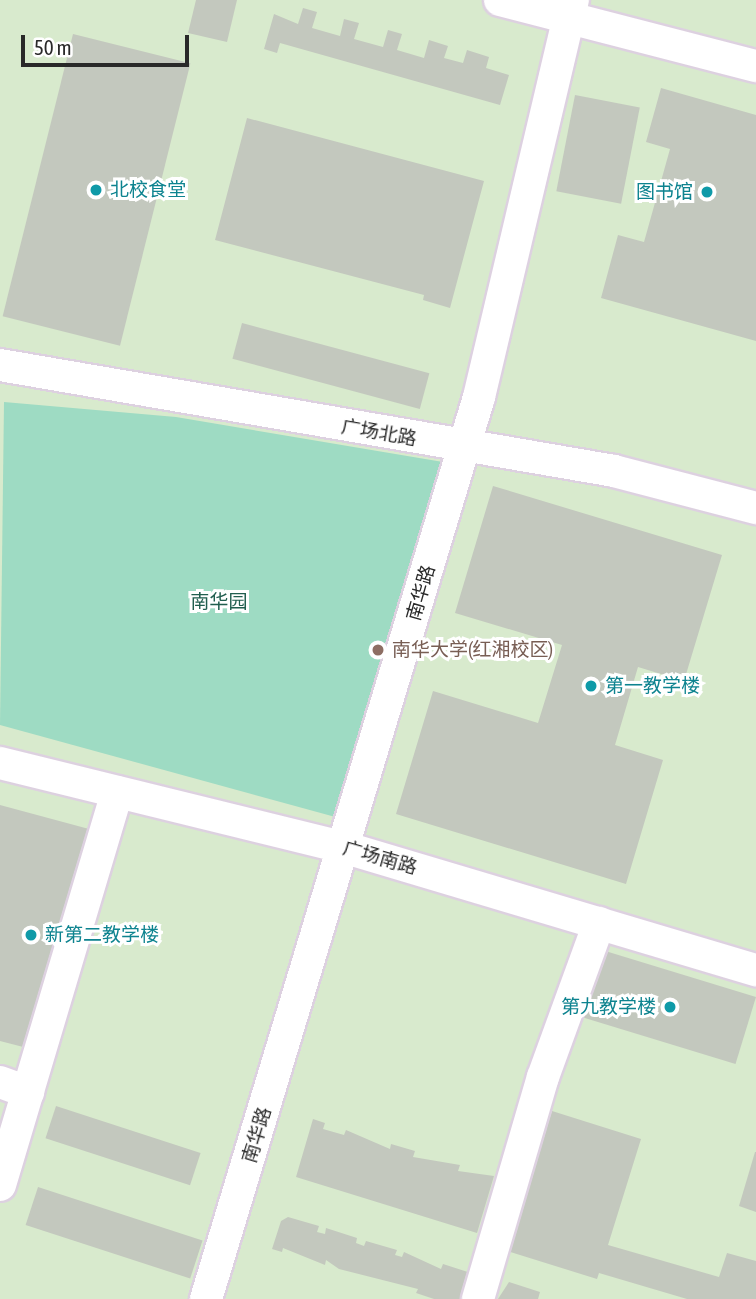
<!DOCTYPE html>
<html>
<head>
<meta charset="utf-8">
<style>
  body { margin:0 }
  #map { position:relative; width:756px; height:1299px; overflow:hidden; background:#e3eadc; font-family:"Asap Condensed","Noto Sans SC",sans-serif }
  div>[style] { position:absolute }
  .education>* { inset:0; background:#d8eacd; transform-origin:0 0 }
  .green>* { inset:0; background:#9edbc3 }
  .building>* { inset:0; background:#c3c8be; transform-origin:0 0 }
  .roads { filter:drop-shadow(2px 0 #ddd1e0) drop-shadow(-2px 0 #ddd1e0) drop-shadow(0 2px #ddd1e0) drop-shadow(0 -2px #ddd1e0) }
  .minor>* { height:32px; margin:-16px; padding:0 16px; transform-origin:16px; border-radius:16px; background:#fff }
  .dots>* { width:19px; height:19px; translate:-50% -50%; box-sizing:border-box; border:4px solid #fff; border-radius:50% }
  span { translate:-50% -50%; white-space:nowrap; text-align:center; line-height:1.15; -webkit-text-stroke:6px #fff; paint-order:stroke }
  .culture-label { font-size:19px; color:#0d838f }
  .left { translate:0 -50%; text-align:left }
  .right { translate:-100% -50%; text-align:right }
  .street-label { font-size:19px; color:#292929 }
  .park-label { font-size:19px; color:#215e4f }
  .education-label { font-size:19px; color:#785e54 }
  .scale { position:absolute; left:21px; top:35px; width:168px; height:32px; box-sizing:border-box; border:4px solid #292929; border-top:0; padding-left:9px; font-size:21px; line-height:24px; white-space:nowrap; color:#292929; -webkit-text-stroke:5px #fff; paint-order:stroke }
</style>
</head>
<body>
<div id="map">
  <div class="education">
    <i style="left:0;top:0;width:756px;height:1299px"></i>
  </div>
  <div class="green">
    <i style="clip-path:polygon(4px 402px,176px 417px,443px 462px,339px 818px,0 725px)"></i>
  </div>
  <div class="building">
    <i style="clip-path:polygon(196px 0,237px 0,227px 42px,188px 33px)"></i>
    <i style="clip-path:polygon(303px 8px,317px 12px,312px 28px,340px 36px,344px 19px,359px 23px,354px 39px,383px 47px,388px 30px,402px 34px,397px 50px,424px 58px,429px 40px,448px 46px,444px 58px,463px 63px,467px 50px,489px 57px,486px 68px,509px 75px,500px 105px,280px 43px,277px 53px,264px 49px,274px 14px,298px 24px)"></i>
    <i style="left:73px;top:34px;width:121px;height:291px;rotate:14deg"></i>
    <i style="clip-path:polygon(661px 88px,756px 115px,756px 341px,601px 298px,618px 235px,644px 242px,670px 149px,646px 142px)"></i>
    <i style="left:575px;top:95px;width:66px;height:98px;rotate:11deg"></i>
    <i style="clip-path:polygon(247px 118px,484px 181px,450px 308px,423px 300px,424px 295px,215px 240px)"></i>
    <i style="left:242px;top:323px;width:194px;height:37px;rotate:15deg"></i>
    <i style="clip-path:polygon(493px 486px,722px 555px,684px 681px,638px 667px,615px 745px,663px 760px,626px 884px,396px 814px,433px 691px,538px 723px,562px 645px,455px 613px)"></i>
    <i style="clip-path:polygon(0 805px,89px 829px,31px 1049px,0 1041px)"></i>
    <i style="left:602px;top:950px;width:161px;height:70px;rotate:17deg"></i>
    <i style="left:56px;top:1106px;width:152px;height:34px;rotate:18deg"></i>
    <i style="clip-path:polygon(552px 1111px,641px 1139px,608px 1245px,719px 1277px,727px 1253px,756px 1261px,756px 1299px,687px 1299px,599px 1273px,597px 1279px,507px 1251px)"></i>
    <i style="clip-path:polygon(313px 1119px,325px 1123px,323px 1129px,344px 1135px,346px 1130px,390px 1149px,391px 1144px,415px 1151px,413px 1157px,460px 1165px,458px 1171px,494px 1176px,477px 1233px,296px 1177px)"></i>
    <i style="clip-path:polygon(755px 1152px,756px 1152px,756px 1212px,739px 1206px)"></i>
    <i style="left:38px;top:1187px;width:173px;height:40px;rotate:18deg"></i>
    <i style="clip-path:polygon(288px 1217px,319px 1226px,317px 1232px,325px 1234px,326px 1228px,357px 1238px,356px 1243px,364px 1246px,366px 1241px,397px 1250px,395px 1255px,402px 1257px,404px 1252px,441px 1269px,443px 1264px,474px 1274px,470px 1299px,434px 1299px,416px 1293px,418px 1289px,339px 1269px,326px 1260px,325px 1265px,283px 1248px,282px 1252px,272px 1249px,281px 1221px)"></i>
    <i style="clip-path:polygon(509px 1282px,540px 1292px,538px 1299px,498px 1299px)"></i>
  </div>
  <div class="roads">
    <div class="minor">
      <i style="left:500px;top:0;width:264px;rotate:14.5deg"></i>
      <i style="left:0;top:365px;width:623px;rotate:9.79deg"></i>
      <i style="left:614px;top:471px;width:147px;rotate:14.6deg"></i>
      <i style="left:0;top:763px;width:356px;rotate:13.8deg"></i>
      <i style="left:346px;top:848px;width:428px;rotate:16.6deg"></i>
      <i style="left:0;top:1082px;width:30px;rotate:20deg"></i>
      <i style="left:0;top:1185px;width:410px;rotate:-73.4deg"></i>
      <i style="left:206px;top:1299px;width:942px;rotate:-73.16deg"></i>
      <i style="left:479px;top:397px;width:408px;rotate:-76.7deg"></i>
      <i style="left:478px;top:1299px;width:231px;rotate:-73.7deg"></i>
      <i style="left:543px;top:1077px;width:164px;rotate:-70deg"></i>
    </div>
  </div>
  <div class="dots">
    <i style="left:96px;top:190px;background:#0f9aa8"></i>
    <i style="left:707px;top:192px;background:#0f9aa8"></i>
    <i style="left:378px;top:650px;background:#8d6e63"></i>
    <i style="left:591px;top:686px;background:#0f9aa8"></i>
    <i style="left:31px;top:935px;background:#0f9aa8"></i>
    <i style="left:670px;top:1007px;background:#0f9aa8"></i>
  </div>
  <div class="culture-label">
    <span class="left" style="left:110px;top:190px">北校食堂</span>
    <span class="right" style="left:693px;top:192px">图书馆</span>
    <span class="left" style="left:605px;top:686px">第一教学楼</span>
    <span class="left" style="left:45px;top:935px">新第二教学楼</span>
    <span class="right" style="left:656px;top:1007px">第九教学楼</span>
  </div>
  <div class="street-label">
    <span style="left:379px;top:433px;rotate:10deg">广场北路</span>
    <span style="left:421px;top:593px;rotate:-74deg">南华路</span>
    <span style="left:380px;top:858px;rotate:16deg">广场南路</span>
    <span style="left:257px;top:1135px;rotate:-73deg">南华路</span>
  </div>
  <div class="park-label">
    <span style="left:219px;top:602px">南华园</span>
  </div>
  <div class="education-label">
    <span class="left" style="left:392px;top:650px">南华大学(红湘校区)</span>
  </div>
  <div class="scale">50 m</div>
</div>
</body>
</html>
